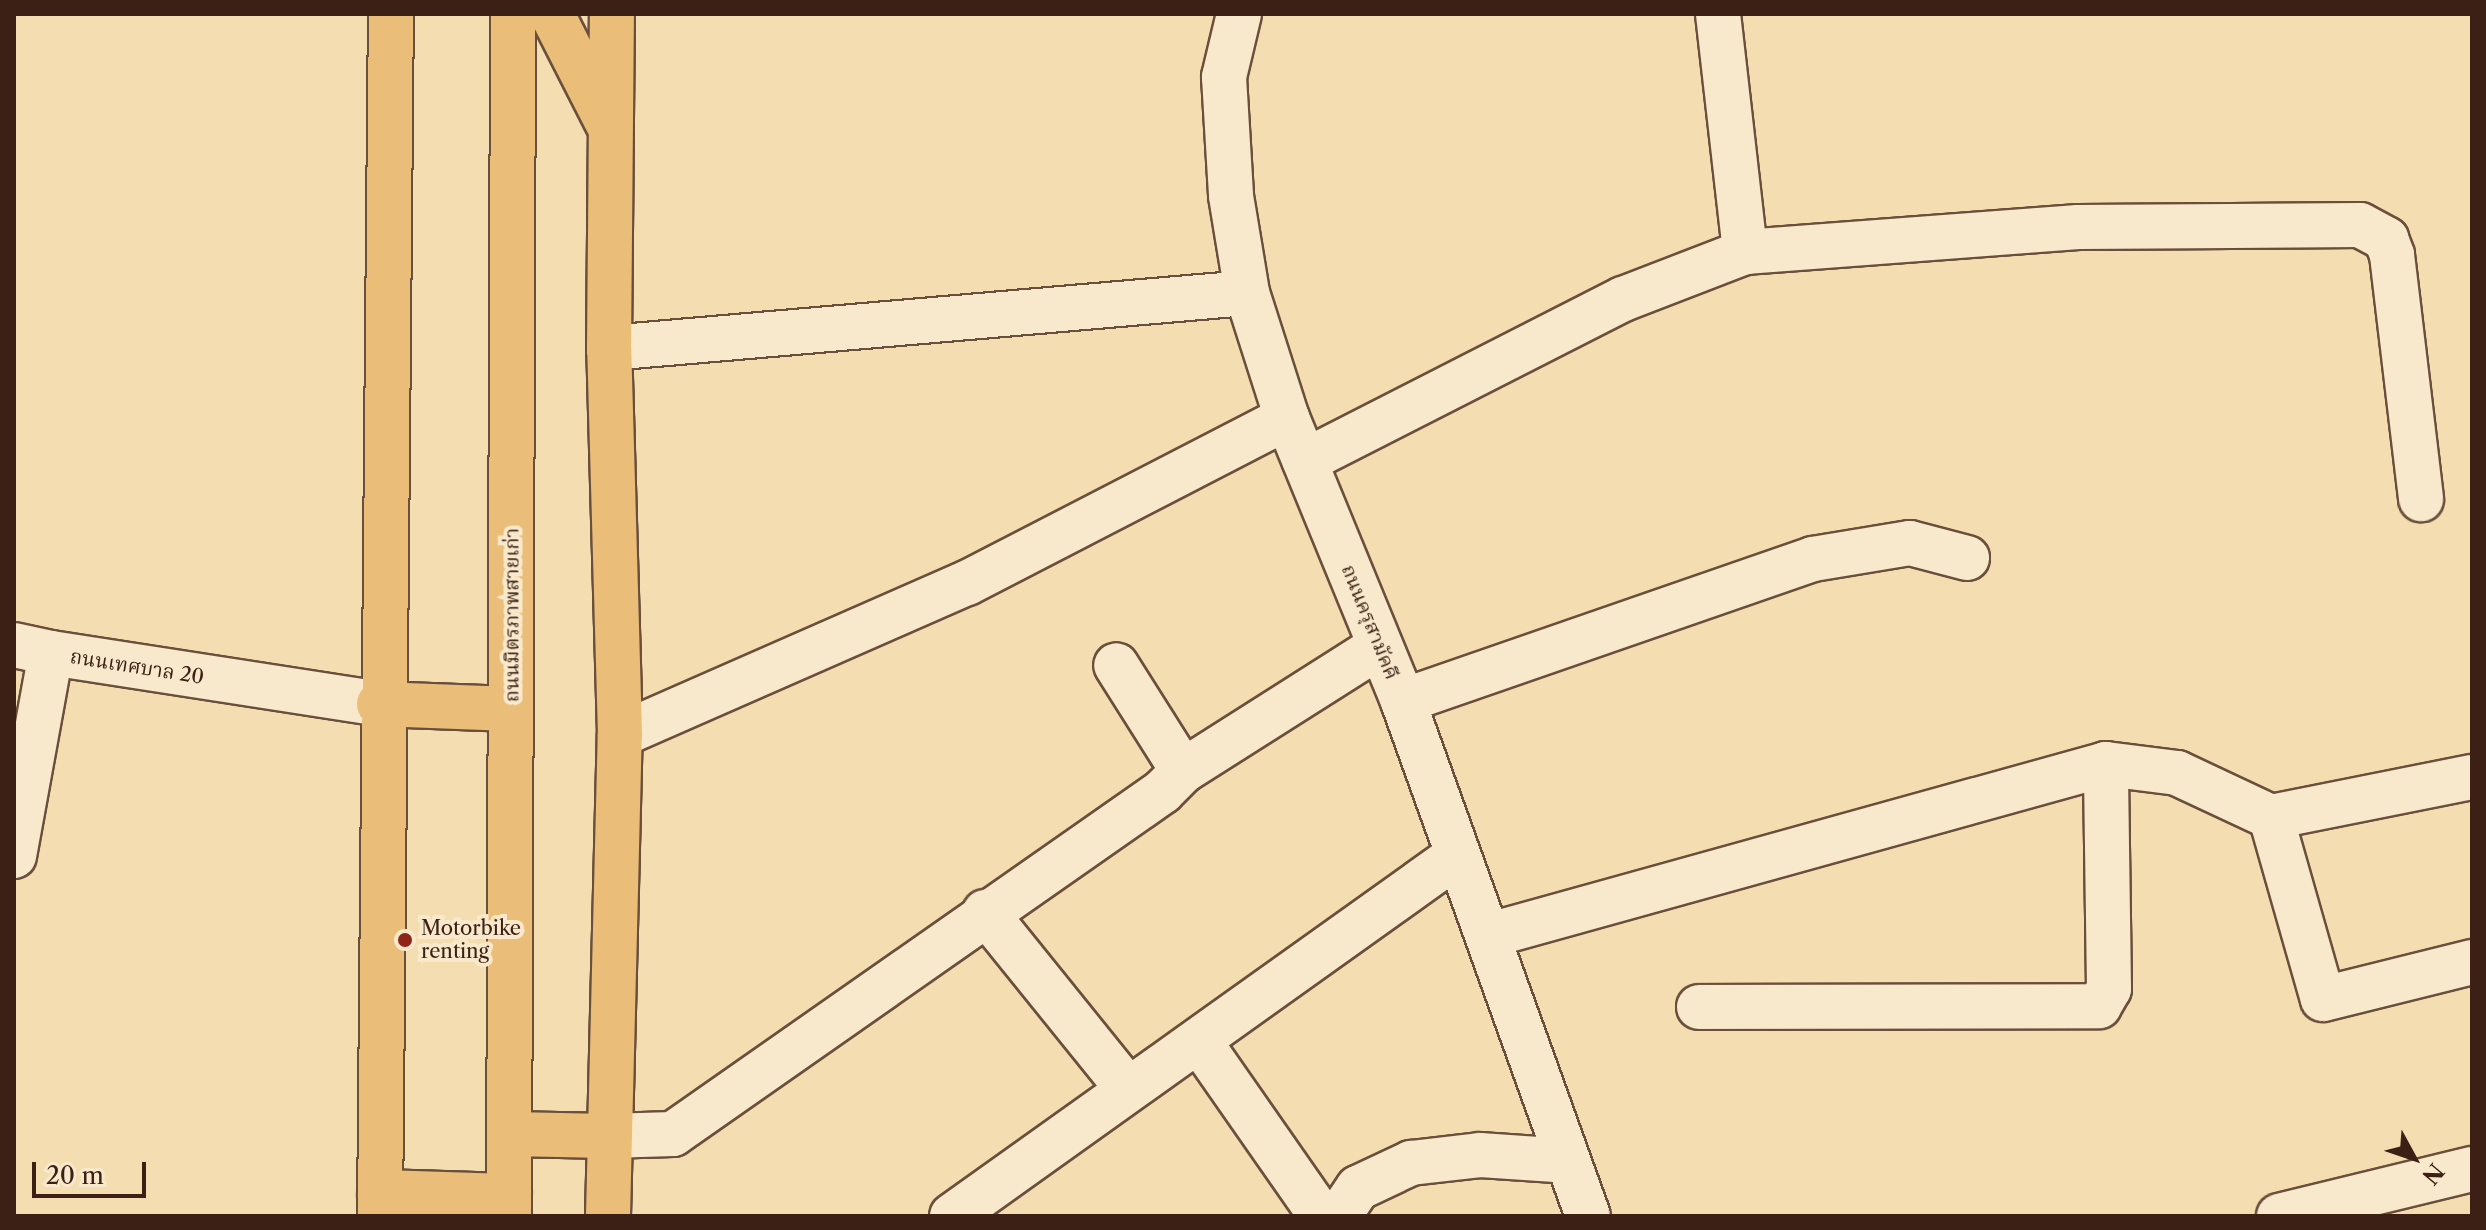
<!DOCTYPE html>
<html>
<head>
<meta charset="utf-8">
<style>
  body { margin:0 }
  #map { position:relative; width:2486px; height:1230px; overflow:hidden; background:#f4ddb0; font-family:"Libre Caslon Text","Noto Serif Thai",serif }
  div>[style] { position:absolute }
  .roads { filter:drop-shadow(2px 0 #6a4f3c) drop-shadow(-2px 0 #6a4f3c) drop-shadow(0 2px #6a4f3c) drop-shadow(0 -2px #6a4f3c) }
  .minor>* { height:44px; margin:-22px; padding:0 22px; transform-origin:22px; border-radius:22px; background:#f8e9cc }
  .major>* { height:44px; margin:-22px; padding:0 22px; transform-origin:22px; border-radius:22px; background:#eabe78 }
  .dots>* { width:22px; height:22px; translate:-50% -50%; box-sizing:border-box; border:4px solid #f8e9cc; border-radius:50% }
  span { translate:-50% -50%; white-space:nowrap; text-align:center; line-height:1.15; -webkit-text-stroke:8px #f8e9cc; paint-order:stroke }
  .street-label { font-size:20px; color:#3c2015 }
  .poi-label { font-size:20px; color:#3c2015 }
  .left { translate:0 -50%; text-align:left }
  .frame { position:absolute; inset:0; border:16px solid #3c2015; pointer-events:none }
  .north { position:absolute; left:2374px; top:1118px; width:80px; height:80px; -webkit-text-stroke:6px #f8e9cc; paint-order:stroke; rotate:130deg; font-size:22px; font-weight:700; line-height:32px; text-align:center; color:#3c2015 }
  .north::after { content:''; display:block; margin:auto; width:28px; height:36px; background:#3c2015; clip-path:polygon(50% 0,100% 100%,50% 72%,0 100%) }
  .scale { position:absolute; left:32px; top:1162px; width:114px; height:36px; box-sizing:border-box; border:4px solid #3c2015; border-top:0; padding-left:10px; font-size:24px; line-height:28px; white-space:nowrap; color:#3c2015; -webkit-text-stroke:6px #f8e9cc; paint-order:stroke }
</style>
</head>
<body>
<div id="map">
  <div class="roads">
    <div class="minor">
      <i style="left:1239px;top:14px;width:65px;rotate:103.4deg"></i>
      <i style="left:1224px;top:77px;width:119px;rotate:86.6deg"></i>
      <i style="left:1231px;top:196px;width:98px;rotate:80.6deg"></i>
      <i style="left:1247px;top:293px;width:131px;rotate:72.3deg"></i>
      <i style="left:1287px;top:418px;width:306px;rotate:67.7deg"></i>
      <i style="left:1403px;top:701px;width:547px;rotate:70.24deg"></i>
      <i style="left:1718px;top:14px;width:240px;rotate:83.5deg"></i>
      <i style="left:609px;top:348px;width:640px;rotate:-4.93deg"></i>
      <i style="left:1305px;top:461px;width:357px;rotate:-27deg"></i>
      <i style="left:1623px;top:299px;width:131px;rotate:-21.1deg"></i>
      <i style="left:1745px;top:252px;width:334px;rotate:-4.3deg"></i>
      <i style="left:2078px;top:227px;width:282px;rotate:-0.4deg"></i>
      <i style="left:2360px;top:225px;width:30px;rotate:28deg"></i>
      <i style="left:2386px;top:239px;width:17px;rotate:69deg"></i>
      <i style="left:2392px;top:255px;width:246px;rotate:83.2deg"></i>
      <i style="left:14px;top:645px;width:38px;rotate:12deg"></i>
      <i style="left:1403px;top:701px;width:434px;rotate:-19.1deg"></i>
      <i style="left:1813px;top:559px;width:98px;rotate:-9.4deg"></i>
      <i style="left:1910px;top:543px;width:59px;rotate:14.7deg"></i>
      <i style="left:620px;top:735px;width:379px;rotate:-23.7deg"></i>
      <i style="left:967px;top:583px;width:360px;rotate:-27.3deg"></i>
      <i style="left:1183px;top:771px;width:233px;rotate:-32.4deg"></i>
      <i style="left:2271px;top:817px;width:189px;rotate:74.1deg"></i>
      <i style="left:2323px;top:999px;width:154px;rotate:-13.9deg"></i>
      <i style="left:14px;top:856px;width:206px;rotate:-79.7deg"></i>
      <i style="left:51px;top:653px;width:332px;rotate:8.8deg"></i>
      <i style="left:985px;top:912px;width:226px;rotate:51.1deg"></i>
      <i style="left:1490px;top:935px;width:639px;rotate:-15.51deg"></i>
      <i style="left:2106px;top:764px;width:72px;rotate:7.2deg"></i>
      <i style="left:2177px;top:773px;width:104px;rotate:25.1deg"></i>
      <i style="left:2271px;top:817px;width:205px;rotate:-11.3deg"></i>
      <i style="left:1699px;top:1007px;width:400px;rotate:-0.1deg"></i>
      <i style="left:2099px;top:1006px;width:20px;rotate:-60deg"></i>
      <i style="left:2109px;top:989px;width:225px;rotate:-90.8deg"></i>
      <i style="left:1199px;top:1041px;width:213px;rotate:55.1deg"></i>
      <i style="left:608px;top:1136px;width:65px;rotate:-1.8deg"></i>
      <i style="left:673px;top:1134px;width:597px;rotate:-34.97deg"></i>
      <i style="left:1162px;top:792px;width:30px;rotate:-45deg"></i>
      <i style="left:1183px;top:771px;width:125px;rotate:-122.3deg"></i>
      <i style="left:952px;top:1216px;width:618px;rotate:-35.52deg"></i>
      <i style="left:1339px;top:1216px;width:34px;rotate:-56deg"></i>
      <i style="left:1358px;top:1188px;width:59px;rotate:-25.3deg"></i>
      <i style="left:1411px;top:1163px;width:69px;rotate:-6.6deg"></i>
      <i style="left:1480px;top:1155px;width:87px;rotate:3.9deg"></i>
      <i style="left:2279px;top:1216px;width:199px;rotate:-13.7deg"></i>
    </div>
    <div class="major">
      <i style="left:552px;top:14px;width:121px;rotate:63deg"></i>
      <i style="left:379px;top:704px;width:132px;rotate:2.2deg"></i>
      <i style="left:510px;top:1134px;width:98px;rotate:1.2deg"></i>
      <i style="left:380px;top:1192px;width:129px;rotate:1.8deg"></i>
      <i style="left:380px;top:1216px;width:1202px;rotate:-89.48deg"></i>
      <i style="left:509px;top:1216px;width:1202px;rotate:-89.81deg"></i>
      <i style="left:608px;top:1216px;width:481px;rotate:-88.6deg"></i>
      <i style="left:620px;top:735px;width:387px;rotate:-91.6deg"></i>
      <i style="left:609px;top:348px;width:334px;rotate:-89.5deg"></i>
    </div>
  </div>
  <div class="dots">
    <i style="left:405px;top:940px;background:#8f2418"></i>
  </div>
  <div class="street-label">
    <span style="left:512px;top:615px;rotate:-90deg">ถนนมิตรภาพสายเก่า</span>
    <span style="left:1370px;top:622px;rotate:68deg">ถนนครุสามัคคี</span>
    <span style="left:137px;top:667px;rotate:9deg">ถนนเทศบาล 20</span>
  </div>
  <div class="poi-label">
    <span class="left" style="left:421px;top:940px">Motorbike<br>renting</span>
  </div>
  <div class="frame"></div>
  <div class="north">N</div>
  <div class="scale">20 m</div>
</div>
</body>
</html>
